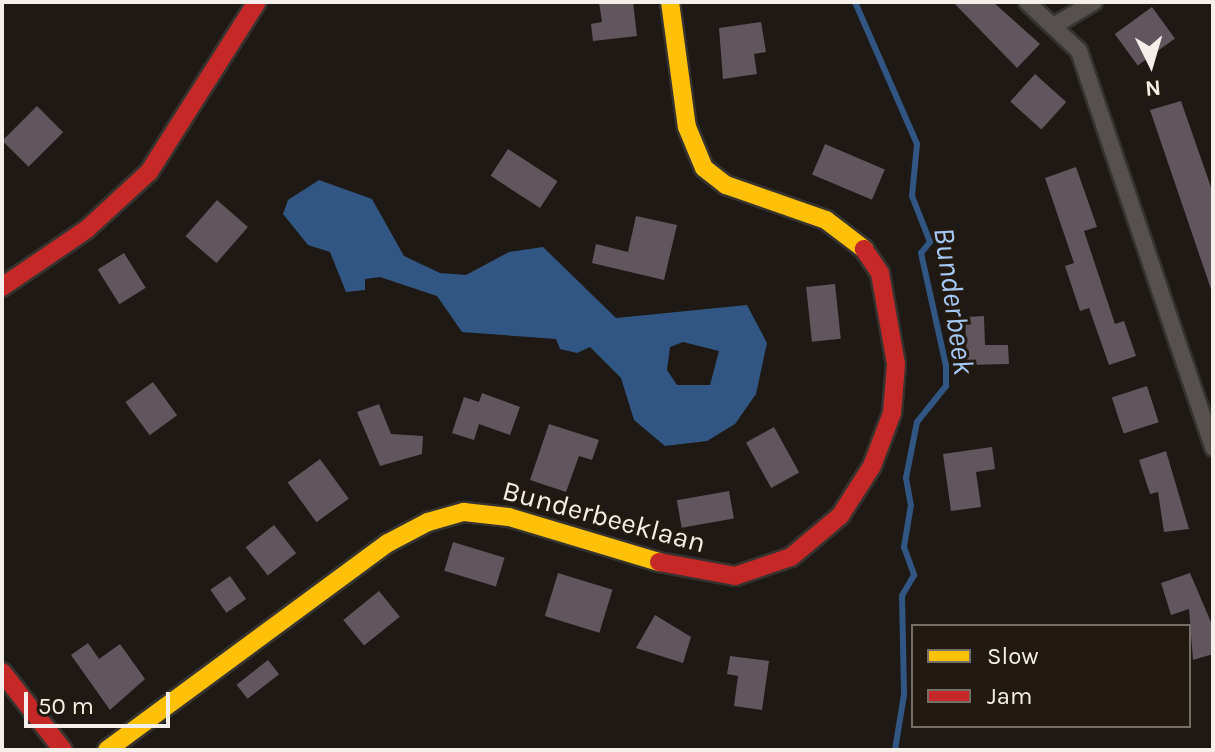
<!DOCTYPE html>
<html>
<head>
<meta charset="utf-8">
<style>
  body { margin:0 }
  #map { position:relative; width:1215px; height:752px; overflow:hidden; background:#1e1914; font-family:Karla,sans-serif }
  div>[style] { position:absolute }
  .water>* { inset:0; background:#325683 }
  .stream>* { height:6px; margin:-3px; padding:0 3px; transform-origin:3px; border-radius:3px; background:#325683 }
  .building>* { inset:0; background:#61565e; transform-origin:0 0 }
  .roads { filter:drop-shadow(2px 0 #36332f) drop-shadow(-2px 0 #36332f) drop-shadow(0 2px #36332f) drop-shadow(0 -2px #36332f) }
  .street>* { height:16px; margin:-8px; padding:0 8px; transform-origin:8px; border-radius:8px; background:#56514e }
  .slow>* { height:18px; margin:-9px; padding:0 9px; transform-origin:9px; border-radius:9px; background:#ffc107 }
  .jam>* { height:18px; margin:-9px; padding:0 9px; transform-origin:9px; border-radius:9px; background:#c62828 }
  span { translate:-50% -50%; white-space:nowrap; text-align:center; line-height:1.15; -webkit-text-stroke:6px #221910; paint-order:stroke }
  .street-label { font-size:28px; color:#f5efe9 }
  .water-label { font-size:30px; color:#a4c7f4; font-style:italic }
  .frame { position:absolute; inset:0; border:4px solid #f5efe9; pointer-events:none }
  .legend { position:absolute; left:911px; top:624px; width:280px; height:104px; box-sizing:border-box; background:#221910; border:2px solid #766f67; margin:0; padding:10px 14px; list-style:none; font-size:24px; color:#f5efe9 }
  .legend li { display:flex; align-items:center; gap:16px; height:40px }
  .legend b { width:40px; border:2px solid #766f67 }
  .north { position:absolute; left:1111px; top:24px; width:80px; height:80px; -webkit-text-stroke:6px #221910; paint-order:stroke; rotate:175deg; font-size:22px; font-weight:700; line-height:32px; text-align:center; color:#f5efe9 }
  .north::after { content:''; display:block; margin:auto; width:28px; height:36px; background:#f5efe9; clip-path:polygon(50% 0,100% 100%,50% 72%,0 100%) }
  .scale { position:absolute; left:24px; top:692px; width:146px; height:36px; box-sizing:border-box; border:4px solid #f5efe9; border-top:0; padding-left:10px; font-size:24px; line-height:28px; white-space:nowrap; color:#f5efe9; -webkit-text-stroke:6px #221910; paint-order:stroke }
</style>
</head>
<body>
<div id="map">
  <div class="water">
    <i style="clip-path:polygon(evenodd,319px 180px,372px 199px,404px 256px,440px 273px,466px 275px,509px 252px,543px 247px,616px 318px,747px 305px,767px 343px,756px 394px,735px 424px,707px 441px,665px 446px,634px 420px,621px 378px,590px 347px,577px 353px,560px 349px,556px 339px,462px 332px,437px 296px,380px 277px,365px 279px,365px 290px,346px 292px,330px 252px,308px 245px,283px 214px,288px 200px,319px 180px,683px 342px,719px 351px,710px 385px,677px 385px,667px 370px,670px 347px,683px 342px)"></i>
  </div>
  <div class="stream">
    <i style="left:855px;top:2px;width:155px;rotate:66.4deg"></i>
    <i style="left:917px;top:144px;width:52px;rotate:95.5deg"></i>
    <i style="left:912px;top:196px;width:49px;rotate:68.6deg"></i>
    <i style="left:930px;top:242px;width:14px;rotate:129deg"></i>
    <i style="left:921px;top:253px;width:116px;rotate:77.5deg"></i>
    <i style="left:946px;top:366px;width:20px;rotate:90deg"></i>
    <i style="left:946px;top:386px;width:46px;rotate:128.9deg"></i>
    <i style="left:917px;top:422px;width:57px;rotate:101.1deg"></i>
    <i style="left:906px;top:478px;width:27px;rotate:80deg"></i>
    <i style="left:911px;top:505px;width:43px;rotate:99.5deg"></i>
    <i style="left:904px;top:547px;width:30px;rotate:70deg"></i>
    <i style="left:914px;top:575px;width:24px;rotate:120deg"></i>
    <i style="left:902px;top:596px;width:99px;rotate:88.8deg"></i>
    <i style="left:904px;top:695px;width:56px;rotate:99.3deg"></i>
  </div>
  <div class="building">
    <i style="clip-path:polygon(599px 2px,633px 2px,637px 36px,593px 41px,591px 24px,602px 22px)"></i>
    <i style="clip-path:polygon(953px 2px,993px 2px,1040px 44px,1017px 68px)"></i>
    <i style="left:1152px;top:7px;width:39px;height:46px;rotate:54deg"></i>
    <i style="clip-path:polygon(761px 22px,766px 52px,754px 54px,757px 74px,723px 79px,719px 28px)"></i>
    <i style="left:1035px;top:74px;width:42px;height:37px;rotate:42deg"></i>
    <i style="clip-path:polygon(1181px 101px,1213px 193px,1213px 295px,1150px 110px)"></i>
    <i style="left:37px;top:106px;width:37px;height:49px;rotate:45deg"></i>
    <i style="left:825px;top:144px;width:65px;height:33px;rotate:23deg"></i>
    <i style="left:508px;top:149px;width:59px;height:32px;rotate:33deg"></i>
    <i style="clip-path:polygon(1076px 167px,1097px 227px,1084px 231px,1115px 324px,1124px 321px,1136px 356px,1109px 365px,1089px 308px,1080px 311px,1065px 266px,1074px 263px,1045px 178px)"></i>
    <i style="left:217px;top:200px;width:41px;height:48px;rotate:41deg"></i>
    <i style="clip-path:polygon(636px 216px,677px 225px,664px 280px,592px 263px,596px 244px,628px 252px)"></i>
    <i style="left:124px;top:253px;width:41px;height:31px;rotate:58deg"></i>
    <i style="left:835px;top:284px;width:55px;height:29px;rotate:84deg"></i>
    <i style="clip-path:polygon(984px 316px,985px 345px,1008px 345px,1009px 364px,967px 365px,965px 317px)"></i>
    <i style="left:153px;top:382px;width:41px;height:34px;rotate:54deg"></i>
    <i style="left:1147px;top:386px;width:38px;height:37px;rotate:72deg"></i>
    <i style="clip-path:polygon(482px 393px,520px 407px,510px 435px,479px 424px,474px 440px,452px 433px,464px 397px,479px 402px)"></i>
    <i style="clip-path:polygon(379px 404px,391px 434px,423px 436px,422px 454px,380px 466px,357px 412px)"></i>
    <i style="clip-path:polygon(549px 424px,599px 440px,592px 460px,579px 456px,566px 492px,530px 480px)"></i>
    <i style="left:774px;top:427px;width:52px;height:32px;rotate:61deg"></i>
    <i style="clip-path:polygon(992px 447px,995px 469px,976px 472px,981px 507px,951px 511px,943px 454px)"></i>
    <i style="clip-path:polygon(1166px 451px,1189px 529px,1164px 532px,1158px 492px,1150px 494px,1139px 460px)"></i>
    <i style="left:320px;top:459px;width:49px;height:40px;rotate:54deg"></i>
    <i style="left:729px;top:491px;width:28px;height:53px;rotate:80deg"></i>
    <i style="left:274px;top:525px;width:36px;height:36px;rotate:52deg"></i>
    <i style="left:453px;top:542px;width:54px;height:30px;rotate:17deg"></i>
    <i style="left:558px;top:573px;width:57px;height:45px;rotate:17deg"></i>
    <i style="clip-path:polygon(1190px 573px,1213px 627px,1213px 654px,1193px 660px,1189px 609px,1171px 615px,1161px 583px)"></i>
    <i style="left:230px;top:576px;width:28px;height:24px;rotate:55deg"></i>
    <i style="left:379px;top:591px;width:33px;height:46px;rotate:51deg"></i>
    <i style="clip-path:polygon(655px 615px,691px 637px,683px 663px,636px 648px)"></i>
    <i style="clip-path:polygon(88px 643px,99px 659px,120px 644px,145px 679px,110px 710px,71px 655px)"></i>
    <i style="clip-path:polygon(730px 656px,769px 661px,762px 710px,734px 706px,738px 676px,727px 674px)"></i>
    <i style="left:268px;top:660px;width:18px;height:40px;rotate:52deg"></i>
  </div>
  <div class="roads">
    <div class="street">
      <i style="left:1027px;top:2px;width:71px;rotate:43.3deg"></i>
      <i style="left:1079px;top:51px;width:419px;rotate:71.3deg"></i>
      <i style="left:1055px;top:25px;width:45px;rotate:-30.5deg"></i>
    </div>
    <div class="slow">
      <i style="left:670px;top:2px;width:126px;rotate:82.3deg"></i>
      <i style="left:687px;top:127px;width:44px;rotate:67.5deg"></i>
      <i style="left:704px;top:168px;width:28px;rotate:38deg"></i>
      <i style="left:726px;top:185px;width:106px;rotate:19.3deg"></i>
      <i style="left:826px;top:220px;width:48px;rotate:37.3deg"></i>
      <i style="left:107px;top:750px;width:349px;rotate:-36.4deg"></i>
      <i style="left:388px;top:543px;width:45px;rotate:-27.7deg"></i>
      <i style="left:428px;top:522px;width:37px;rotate:-16deg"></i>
      <i style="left:464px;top:512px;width:45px;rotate:6.3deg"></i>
      <i style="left:509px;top:517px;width:157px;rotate:16.7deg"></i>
    </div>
    <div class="jam">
      <i style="left:2px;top:287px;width:103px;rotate:-34.3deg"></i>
      <i style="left:87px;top:229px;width:84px;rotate:-42.6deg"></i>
      <i style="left:149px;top:172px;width:201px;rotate:-57.6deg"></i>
      <i style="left:659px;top:562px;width:77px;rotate:10.4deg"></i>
      <i style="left:735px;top:576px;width:59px;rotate:-18.7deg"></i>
      <i style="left:791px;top:557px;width:64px;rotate:-39.9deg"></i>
      <i style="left:840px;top:516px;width:59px;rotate:-57.4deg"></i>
      <i style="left:872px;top:466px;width:57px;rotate:-69.3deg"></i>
      <i style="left:892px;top:413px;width:49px;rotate:-85.3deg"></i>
      <i style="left:896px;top:364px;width:92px;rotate:-100deg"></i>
      <i style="left:880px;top:273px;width:29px;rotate:-124deg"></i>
      <i style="left:2px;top:672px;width:99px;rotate:52deg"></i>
    </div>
  </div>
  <div class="street-label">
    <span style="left:604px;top:517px;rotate:15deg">Bunderbeeklaan</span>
  </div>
  <div class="water-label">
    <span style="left:954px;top:301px;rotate:82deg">Bunderbeek</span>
  </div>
  <div class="frame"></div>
  <ul class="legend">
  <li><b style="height:10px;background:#ffc107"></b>Slow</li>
  <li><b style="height:10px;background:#c62828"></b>Jam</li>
  </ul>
  <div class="north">N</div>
  <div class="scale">50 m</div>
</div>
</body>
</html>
